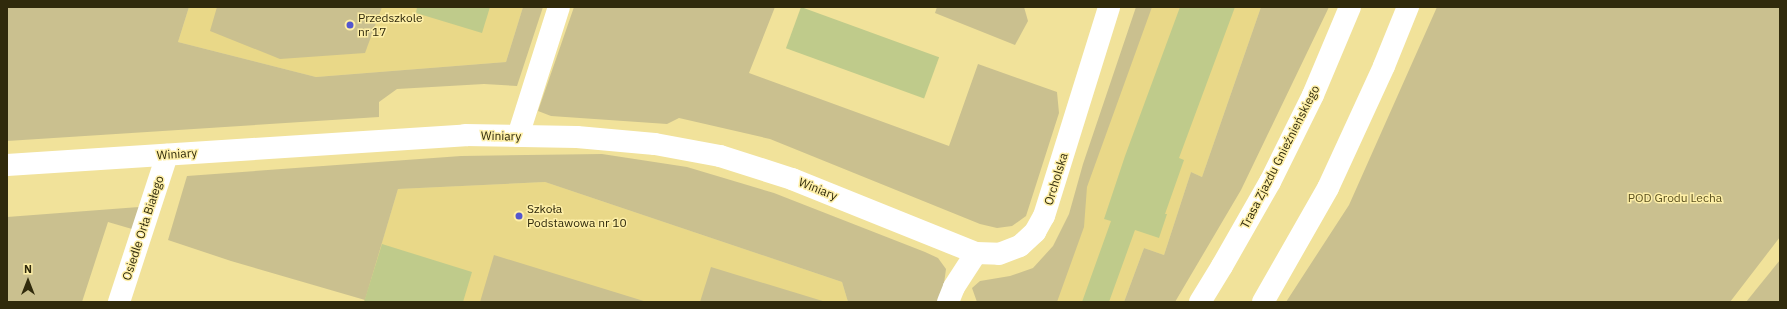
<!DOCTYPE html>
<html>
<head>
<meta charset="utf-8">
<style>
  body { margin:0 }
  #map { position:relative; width:1787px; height:309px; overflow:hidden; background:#f1e29a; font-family:"IBM Plex Sans",sans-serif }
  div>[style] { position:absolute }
  .built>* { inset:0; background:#e9d888 }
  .green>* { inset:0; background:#cac08f }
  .building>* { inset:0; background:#bfcb8b; transform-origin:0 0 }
  .minor>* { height:22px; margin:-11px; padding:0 11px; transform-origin:11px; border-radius:11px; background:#fff }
  .major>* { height:22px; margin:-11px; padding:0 11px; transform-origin:11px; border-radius:11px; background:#fff }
  .dots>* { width:11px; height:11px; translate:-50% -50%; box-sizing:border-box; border:2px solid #feefa7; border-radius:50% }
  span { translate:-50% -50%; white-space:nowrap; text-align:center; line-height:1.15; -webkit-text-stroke:3px #feefa7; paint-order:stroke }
  .poi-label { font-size:12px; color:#302a0c }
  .left { translate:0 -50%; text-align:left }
  .street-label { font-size:12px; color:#302a0c }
  .park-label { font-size:12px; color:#5b511f }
  .frame { position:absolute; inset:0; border:8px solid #302a0c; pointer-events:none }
  .north { position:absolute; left:8px; top:261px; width:40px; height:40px; -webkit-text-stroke:3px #feefa7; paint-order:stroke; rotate:0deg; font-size:11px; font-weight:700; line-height:16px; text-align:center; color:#302a0c }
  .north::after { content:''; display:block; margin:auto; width:14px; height:18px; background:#302a0c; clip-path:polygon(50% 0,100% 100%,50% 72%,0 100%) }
</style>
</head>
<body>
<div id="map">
  <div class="built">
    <i style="clip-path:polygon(189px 7px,523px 7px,506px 62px,316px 77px,178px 42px)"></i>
    <i style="clip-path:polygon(1144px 7px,1261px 7px,1202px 177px,1191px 172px,1164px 255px,1144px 248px,1124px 302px,1046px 302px,1083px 177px)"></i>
    <i style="clip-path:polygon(545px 182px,842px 282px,848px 302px,364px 302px,398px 189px)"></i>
  </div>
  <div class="green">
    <i style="clip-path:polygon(7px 7px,189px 7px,178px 42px,316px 77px,506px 62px,523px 7px,543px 7px,517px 86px,484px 84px,397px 89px,379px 102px,379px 117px,7px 141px)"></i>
    <i style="clip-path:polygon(217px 7px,382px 7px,365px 53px,280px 59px,210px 31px)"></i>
    <i style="clip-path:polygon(574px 7px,775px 7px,749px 73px,949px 146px,978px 64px,1057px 92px,1059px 113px,1026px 216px,1012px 226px,997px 228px,980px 224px,770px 139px,679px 118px,667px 124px,551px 116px,538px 111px)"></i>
    <i style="clip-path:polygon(937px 7px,1024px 7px,1028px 21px,1015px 45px,935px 13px)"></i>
    <i style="clip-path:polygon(1136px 7px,1152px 7px,1087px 187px,1084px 227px,1057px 302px,977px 302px,972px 288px,980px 281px,1010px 276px,1033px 268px,1053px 246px,1069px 214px,1083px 164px)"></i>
    <i style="clip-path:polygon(1261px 7px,1329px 7px,1241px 190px,1175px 302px,1124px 302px,1144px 248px,1164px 255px,1191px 172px,1202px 177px)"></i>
    <i style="clip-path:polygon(1437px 7px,1780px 7px,1780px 237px,1730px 302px,1286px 302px,1349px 205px)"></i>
    <i style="clip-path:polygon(602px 154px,687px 167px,774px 193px,925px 252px,938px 258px,946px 269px,943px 291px,937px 302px,848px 302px,842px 282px,545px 182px,398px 189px,365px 300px,231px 261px,168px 240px,187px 176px,461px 156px)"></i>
    <i style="clip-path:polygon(139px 207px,132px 229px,108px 222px,82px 302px,7px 302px,7px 217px)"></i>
    <i style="clip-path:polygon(494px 255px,647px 302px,480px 302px)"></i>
    <i style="clip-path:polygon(1780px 260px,1780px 302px,1746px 302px)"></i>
    <i style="clip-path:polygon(711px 267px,826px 302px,700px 302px)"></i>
  </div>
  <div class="building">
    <i style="clip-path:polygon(417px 7px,490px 7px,482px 33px,416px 13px)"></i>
    <i style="left:801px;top:7px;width:147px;height:44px;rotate:20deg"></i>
    <i style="clip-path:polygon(1180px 7px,1235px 7px,1179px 158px,1184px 160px,1165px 214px,1167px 214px,1159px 238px,1135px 230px,1109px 302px,1082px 302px,1111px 221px,1104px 219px,1125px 156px)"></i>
    <i style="clip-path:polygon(382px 244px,472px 272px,463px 302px,364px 302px)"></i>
  </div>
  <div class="minor">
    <i style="left:518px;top:136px;width:135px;rotate:-72.4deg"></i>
    <i style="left:7px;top:165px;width:459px;rotate:-3.7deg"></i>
    <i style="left:465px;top:135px;width:112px;rotate:1deg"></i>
    <i style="left:577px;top:137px;width:78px;rotate:5.1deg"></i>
    <i style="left:655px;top:144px;width:66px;rotate:10.5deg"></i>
    <i style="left:720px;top:156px;width:76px;rotate:17.7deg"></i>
    <i style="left:792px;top:179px;width:198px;rotate:21.9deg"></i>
    <i style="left:976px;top:253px;width:23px;rotate:2deg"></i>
    <i style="left:999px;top:254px;width:22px;rotate:-21deg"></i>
    <i style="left:1020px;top:246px;width:21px;rotate:-43deg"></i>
    <i style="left:1035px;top:232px;width:18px;rotate:-61deg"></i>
    <i style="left:1044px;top:216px;width:219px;rotate:-72.7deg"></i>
    <i style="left:119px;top:302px;width:155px;rotate:-71.9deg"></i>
    <i style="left:948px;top:302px;width:16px;rotate:-68deg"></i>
    <i style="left:954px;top:287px;width:40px;rotate:-57.1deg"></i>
  </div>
  <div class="major">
    <i style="left:1200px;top:302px;width:42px;rotate:-58.6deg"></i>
    <i style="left:1222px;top:266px;width:97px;rotate:-60.3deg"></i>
    <i style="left:1270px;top:182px;width:97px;rotate:-63.7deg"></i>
    <i style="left:1313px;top:95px;width:95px;rotate:-67.2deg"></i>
    <i style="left:1263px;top:302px;width:131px;rotate:-60.3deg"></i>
    <i style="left:1328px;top:188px;width:134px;rotate:-65.3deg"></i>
    <i style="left:1384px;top:66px;width:64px;rotate:-67.9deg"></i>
  </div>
  <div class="dots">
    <i style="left:350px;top:25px;background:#5457ce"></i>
    <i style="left:519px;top:216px;background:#5457ce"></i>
  </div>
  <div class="poi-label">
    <span class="left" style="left:358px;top:25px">Przedszkole<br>nr 17</span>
    <span class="left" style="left:527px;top:216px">Szkoła<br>Podstawowa nr 10</span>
  </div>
  <div class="street-label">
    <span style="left:501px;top:136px;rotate:1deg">Winiary</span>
    <span style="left:177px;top:154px;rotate:-4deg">Winiary</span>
    <span style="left:1280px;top:157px;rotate:-63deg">Trasa Zjazdu Gnieźnieńskiego</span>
    <span style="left:1056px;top:179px;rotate:-73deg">Orcholska</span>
    <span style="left:818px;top:189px;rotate:22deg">Winiary</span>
    <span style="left:143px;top:228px;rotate:-72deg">Osiedle Orła Białego</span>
  </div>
  <div class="park-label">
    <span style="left:1675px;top:198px">POD Grodu Lecha</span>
  </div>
  <div class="frame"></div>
  <div class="north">N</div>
</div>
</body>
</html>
